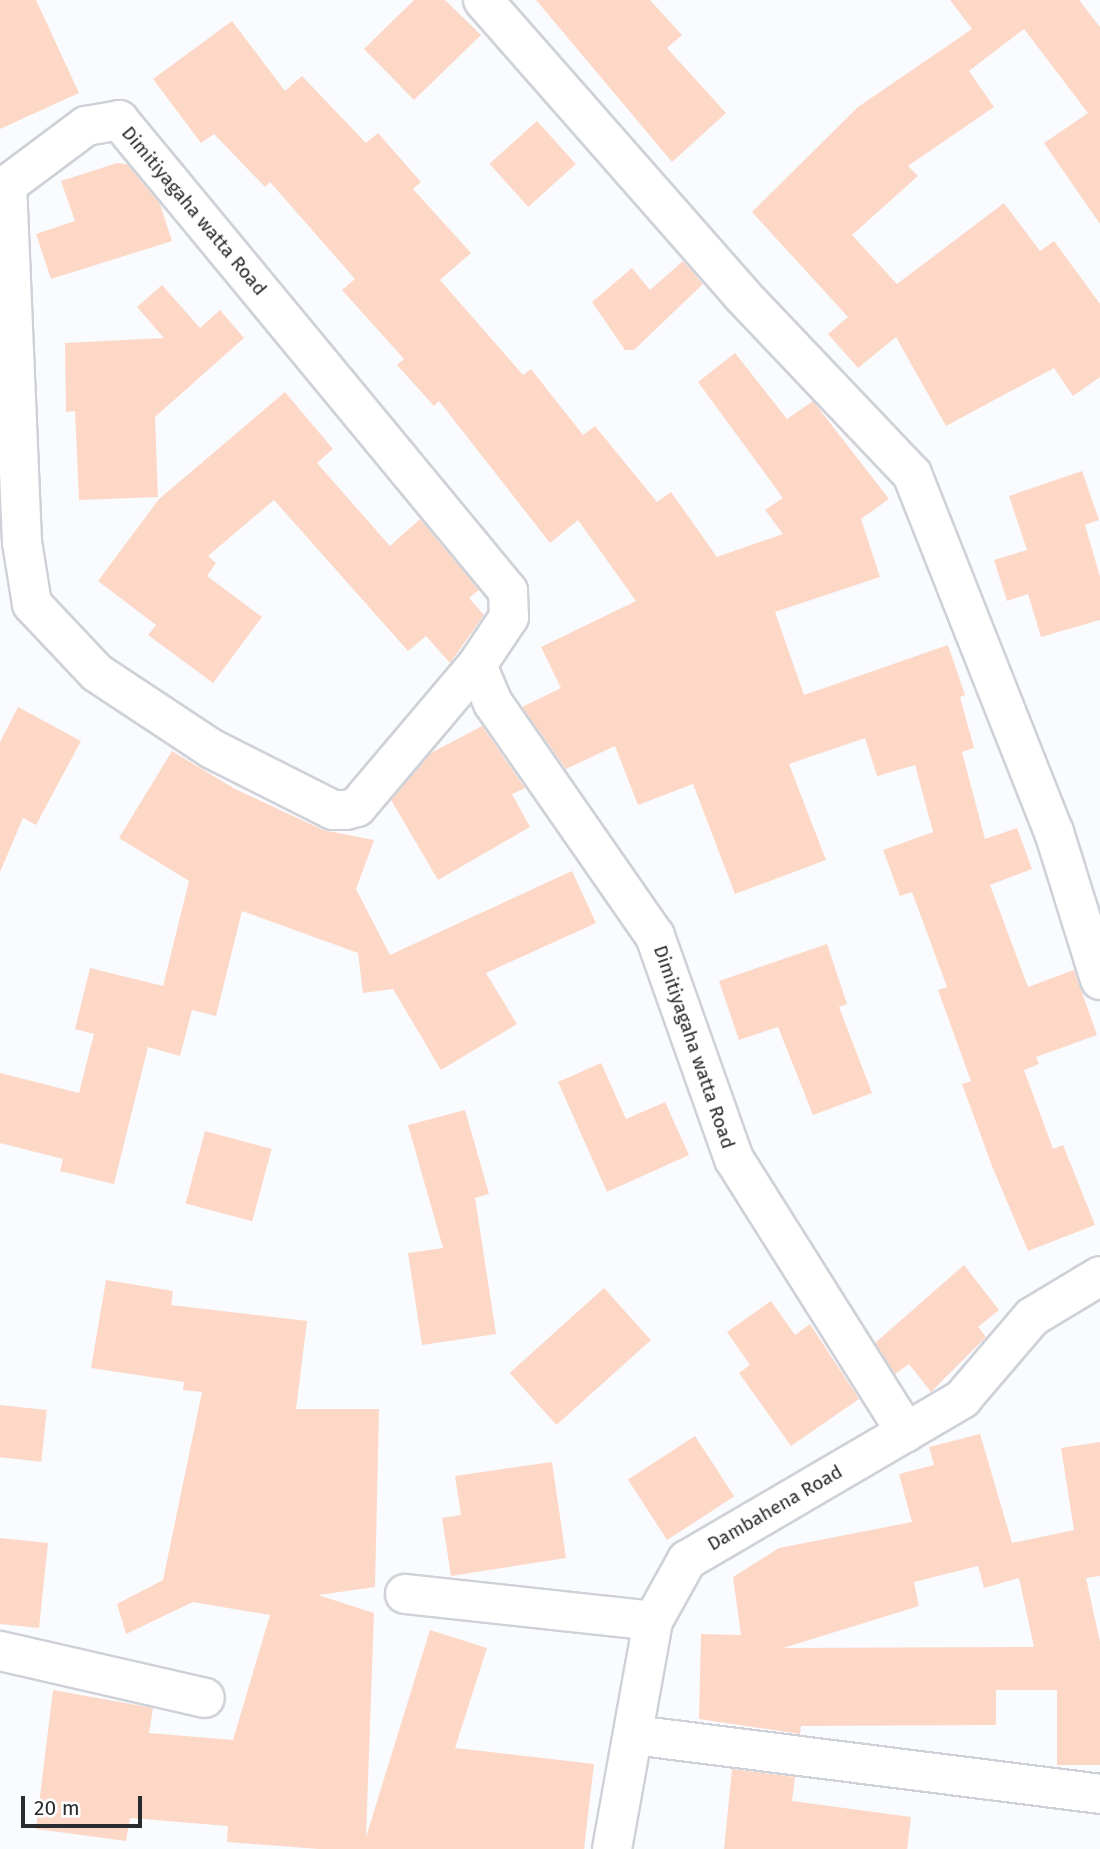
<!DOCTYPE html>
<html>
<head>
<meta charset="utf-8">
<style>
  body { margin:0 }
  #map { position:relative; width:1100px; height:1849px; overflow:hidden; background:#f9fbff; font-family:"Fira Sans",sans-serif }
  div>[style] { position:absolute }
  .building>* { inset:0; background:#fdd8c7; transform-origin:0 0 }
  .roads { filter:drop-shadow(2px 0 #cfd1d8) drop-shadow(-2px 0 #cfd1d8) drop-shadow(0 2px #cfd1d8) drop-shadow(0 -2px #cfd1d8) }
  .minor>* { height:38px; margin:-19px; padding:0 19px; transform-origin:19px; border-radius:19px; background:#fff }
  span { translate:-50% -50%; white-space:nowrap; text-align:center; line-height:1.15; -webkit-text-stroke:5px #fff; paint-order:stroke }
  .street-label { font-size:19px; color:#2a2b2e }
  .scale { position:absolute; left:21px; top:1796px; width:121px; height:32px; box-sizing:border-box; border:4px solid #2a2b2e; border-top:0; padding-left:9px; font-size:21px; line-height:24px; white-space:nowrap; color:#2a2b2e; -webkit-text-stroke:5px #fff; paint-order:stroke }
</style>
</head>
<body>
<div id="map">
  <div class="building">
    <i style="clip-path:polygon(0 0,36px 0,79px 93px,0 129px)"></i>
    <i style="clip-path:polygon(414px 0,445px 0,481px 35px,414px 100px,364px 49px)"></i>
    <i style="clip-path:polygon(536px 0,650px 0,682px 35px,667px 48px,726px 113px,672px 162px)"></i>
    <i style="clip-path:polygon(950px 0,1079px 0,1100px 27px,1100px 224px,1044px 143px,1088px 113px,1024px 29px,969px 71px,994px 107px,908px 166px,918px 176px,852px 235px,897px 284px,1004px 203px,1040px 251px,1054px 241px,1100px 304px,1100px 377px,1073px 396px,1054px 368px,946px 426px,896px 337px,858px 368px,828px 334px,848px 317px,752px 212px,858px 107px,972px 29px)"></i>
    <i style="clip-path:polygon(232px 21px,285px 91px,302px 76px,366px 143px,378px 133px,421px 182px,413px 189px,471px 253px,440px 280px,523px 375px,531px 369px,583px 435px,595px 426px,657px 502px,671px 492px,717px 557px,783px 534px,765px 510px,783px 498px,698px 382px,735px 353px,787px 419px,813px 401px,889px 499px,861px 519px,880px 577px,775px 612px,804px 695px,948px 645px,965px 695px,960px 697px,974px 748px,962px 752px,985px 839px,1017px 828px,1032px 869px,990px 885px,1028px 987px,1074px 970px,1097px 1035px,1036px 1057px,1039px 1064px,1024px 1070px,1053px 1149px,1063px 1145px,1095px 1225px,1028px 1251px,992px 1166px,962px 1084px,971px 1081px,938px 990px,947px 987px,912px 892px,900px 896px,883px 850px,933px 832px,915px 765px,877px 776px,865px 738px,789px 764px,826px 860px,735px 894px,693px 784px,638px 805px,615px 746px,566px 769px,522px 707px,561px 688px,541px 647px,636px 601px,578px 520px,550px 543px,439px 401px,434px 406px,397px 365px,404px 359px,342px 290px,355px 279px,270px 182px,265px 187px,214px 134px,201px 143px,153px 79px)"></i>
    <i style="left:537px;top:121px;width:58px;height:64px;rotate:48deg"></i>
    <i style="clip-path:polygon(117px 163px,127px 164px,160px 204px,172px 241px,51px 279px,36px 234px,75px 221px,61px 181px)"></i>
    <i style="clip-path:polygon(683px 261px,703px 284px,634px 350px,625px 350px,592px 302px,632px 268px,650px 290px)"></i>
    <i style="clip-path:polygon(162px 285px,200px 328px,220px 310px,244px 338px,155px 417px,158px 497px,79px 500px,75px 411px,66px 412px,65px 343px,164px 338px,137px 307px)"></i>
    <i style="clip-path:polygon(285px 392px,333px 449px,317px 463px,390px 546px,420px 519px,479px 590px,469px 598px,484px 615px,450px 663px,426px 636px,408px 651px,274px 500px,208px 556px,216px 563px,207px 576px,262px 617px,213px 683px,148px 635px,156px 625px,98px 581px,159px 499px)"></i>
    <i style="clip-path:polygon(1082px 471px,1099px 520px,1085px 525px,1100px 577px,1100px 620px,1041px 637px,1028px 594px,1007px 601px,994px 560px,1027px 550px,1009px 496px)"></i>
    <i style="clip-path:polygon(18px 707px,81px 741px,36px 825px,23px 818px,0 872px,0 742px)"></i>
    <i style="clip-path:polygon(482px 726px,525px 788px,512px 794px,530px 827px,438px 880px,391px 800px,431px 753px)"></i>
    <i style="clip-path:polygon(172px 751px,235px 789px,323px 830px,374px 840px,356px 889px,390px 955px,572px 871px,596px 923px,486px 973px,517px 1024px,441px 1070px,393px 989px,363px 993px,358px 953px,242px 911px,216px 1016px,192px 1010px,180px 1056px,148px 1047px,114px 1184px,60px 1171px,63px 1159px,0 1143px,0 1073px,79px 1093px,94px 1034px,75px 1029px,90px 968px,163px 986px,189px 881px,119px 838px)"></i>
    <i style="clip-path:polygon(827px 944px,847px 1004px,839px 1007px,872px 1093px,813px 1115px,778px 1027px,739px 1040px,719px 981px)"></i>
    <i style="clip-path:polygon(601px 1063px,626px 1119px,665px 1102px,689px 1155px,607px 1192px,558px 1082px)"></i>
    <i style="clip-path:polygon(465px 1110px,489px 1194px,475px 1198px,496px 1334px,422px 1345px,408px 1253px,443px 1248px,408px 1125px)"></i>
    <i style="left:205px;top:1131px;width:69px;height:75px;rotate:15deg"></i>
    <i style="clip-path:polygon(964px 1265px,999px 1310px,978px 1327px,986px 1337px,931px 1392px,909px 1364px,895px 1374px,875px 1343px)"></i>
    <i style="clip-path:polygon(106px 1280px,173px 1291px,171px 1305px,307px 1321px,296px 1409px,379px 1409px,375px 1587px,318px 1595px,374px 1613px,366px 1837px,430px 1630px,487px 1648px,455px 1748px,594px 1764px,584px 1849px,319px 1849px,227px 1842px,228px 1826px,130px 1818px,126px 1841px,36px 1829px,53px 1690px,153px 1708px,149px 1733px,233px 1740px,270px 1615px,193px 1602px,126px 1634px,117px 1604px,163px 1580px,202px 1392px,183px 1390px,184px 1382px,91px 1368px)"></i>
    <i style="left:604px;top:1288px;width:70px;height:127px;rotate:48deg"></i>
    <i style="clip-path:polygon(771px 1301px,795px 1335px,810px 1324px,859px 1399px,791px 1446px,739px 1373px,750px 1365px,727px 1332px)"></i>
    <i style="left:0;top:1405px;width:47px;height:52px;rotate:6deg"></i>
    <i style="clip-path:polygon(evenodd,980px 1434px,1012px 1543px,1074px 1530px,1061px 1448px,1100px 1442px,1100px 1576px,1086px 1578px,1100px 1642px,1100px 1765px,1057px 1765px,1057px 1690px,996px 1690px,996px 1725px,801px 1726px,800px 1734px,699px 1719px,701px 1634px,741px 1635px,733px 1577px,779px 1548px,912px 1522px,899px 1474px,934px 1465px,929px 1447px,980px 1434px,978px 1566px,984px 1588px,1019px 1578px,1034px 1647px,783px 1648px,919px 1606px,914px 1582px,978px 1566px)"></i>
    <i style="left:695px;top:1436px;width:72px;height:80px;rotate:57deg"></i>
    <i style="clip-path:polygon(552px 1462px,566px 1558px,451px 1576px,442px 1518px,461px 1515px,455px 1476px)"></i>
    <i style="clip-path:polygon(0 1538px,48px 1543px,39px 1628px,0 1624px)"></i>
    <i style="clip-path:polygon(732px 1769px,795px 1777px,792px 1801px,911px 1817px,907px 1849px,724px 1849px)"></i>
  </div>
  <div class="roads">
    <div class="minor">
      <i style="left:483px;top:0;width:391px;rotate:48.7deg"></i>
      <i style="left:741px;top:294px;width:248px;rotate:46.5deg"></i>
      <i style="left:912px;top:474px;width:385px;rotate:68.4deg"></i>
      <i style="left:1054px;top:832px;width:155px;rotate:72.7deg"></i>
      <i style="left:477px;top:665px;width:186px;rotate:130.2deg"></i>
      <i style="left:357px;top:807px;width:11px;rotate:165deg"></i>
      <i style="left:346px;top:810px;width:13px;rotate:180deg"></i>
      <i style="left:333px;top:810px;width:136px;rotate:-153.2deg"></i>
      <i style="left:212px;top:749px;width:138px;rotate:-146.5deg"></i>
      <i style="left:97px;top:673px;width:95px;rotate:-133.3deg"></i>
      <i style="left:32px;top:604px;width:63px;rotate:-99.2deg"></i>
      <i style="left:22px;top:542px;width:357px;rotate:-92.4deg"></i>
      <i style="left:7px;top:185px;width:99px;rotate:-36.8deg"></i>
      <i style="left:86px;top:126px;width:34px;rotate:-10deg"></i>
      <i style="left:119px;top:120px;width:611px;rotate:50.45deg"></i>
      <i style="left:508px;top:591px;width:26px;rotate:88deg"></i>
      <i style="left:509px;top:617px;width:58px;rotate:123.7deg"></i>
      <i style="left:477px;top:665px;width:41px;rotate:67.2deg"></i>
      <i style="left:493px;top:703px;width:284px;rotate:55.2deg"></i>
      <i style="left:655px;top:936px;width:237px;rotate:70.5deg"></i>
      <i style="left:734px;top:1159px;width:323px;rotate:57.8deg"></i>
      <i style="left:405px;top:1594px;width:249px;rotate:6.2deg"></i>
      <i style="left:0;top:1651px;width:210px;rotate:12.9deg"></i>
      <i style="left:634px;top:1735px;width:470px;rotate:7.2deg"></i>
      <i style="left:612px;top:1849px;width:232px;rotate:-79.8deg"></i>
      <i style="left:653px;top:1621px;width:70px;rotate:-60.9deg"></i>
      <i style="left:687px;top:1560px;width:319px;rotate:-30.3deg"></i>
      <i style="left:962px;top:1399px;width:108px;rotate:-49.5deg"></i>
      <i style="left:1032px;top:1317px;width:79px;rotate:-31.1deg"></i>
    </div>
  </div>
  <div class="street-label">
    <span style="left:194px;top:211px;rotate:50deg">Dimitiyagaha watta Road</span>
    <span style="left:694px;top:1047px;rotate:71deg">Dimitiyagaha watta Road</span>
    <span style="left:775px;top:1508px;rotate:-30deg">Dambahena Road</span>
  </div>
  <div class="scale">20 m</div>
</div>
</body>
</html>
